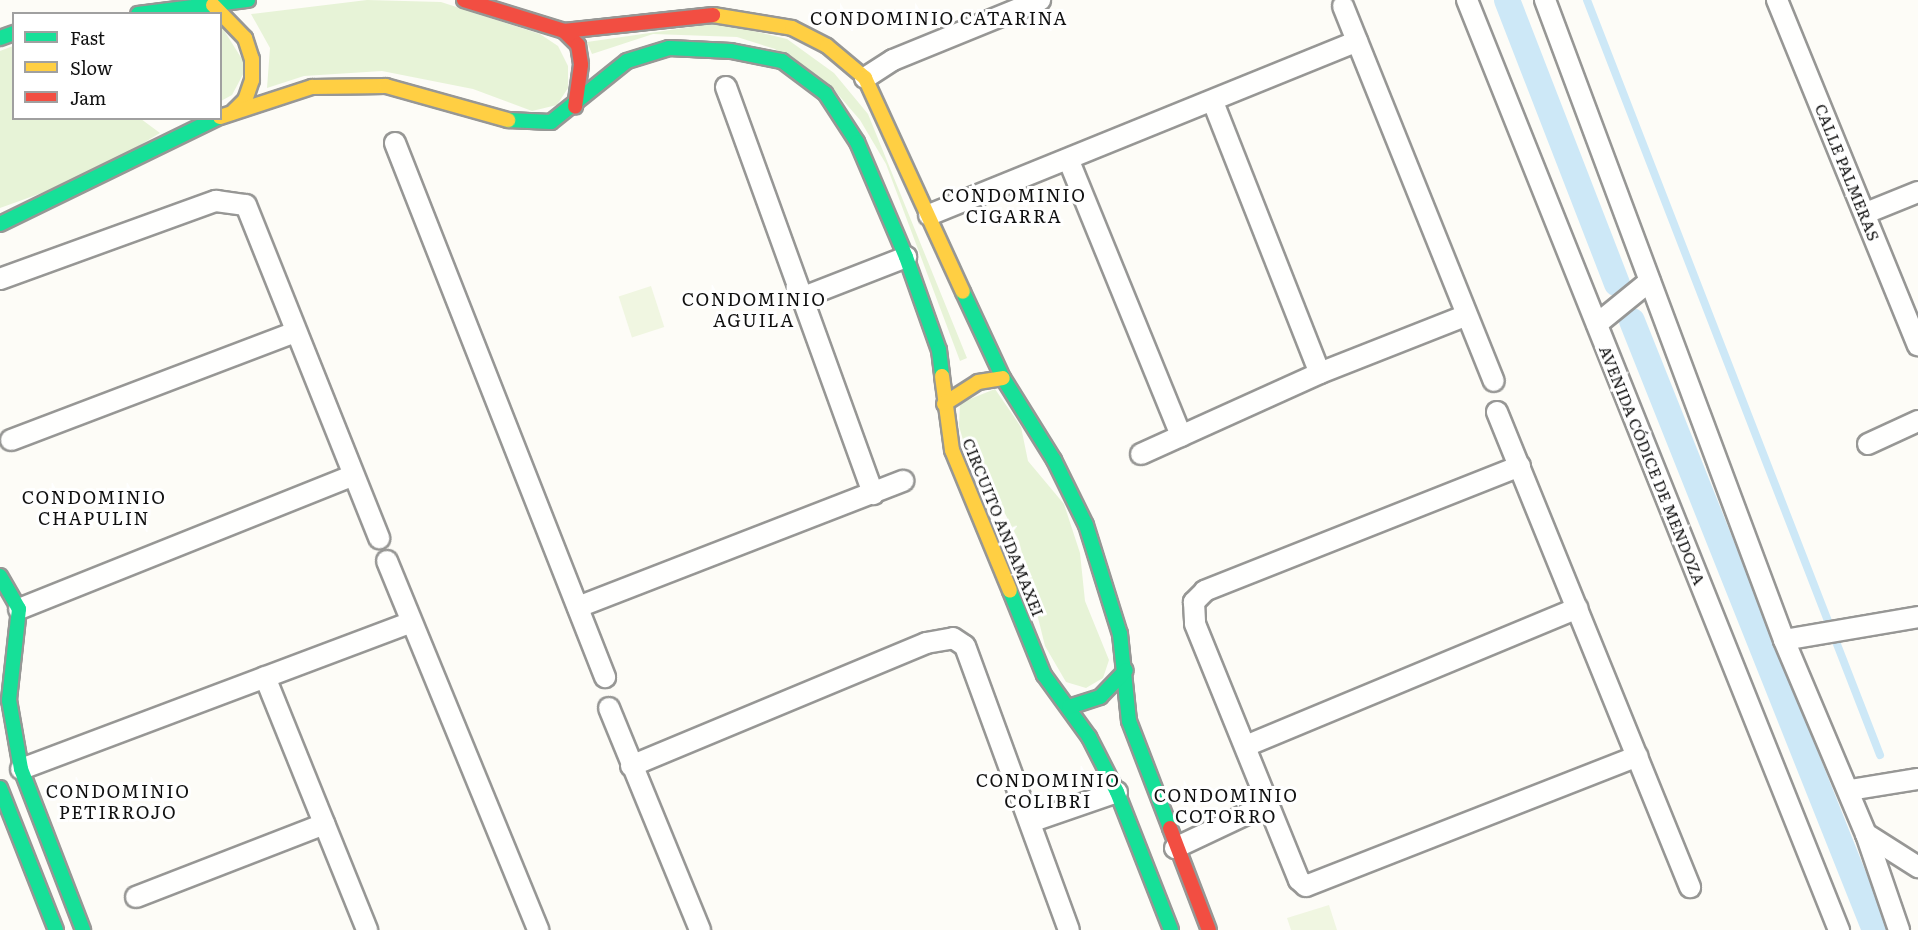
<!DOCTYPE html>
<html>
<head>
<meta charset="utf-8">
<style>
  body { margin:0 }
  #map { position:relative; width:1918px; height:930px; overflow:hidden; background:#fdfcf7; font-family:Literata,serif }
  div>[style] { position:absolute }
  .green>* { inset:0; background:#e7f3d7 }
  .pitch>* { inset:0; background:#f0f6e1; transform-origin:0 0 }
  .stream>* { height:8px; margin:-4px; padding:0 4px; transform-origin:4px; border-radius:4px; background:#cde8f7 }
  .canal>* { height:26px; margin:-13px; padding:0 13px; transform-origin:13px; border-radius:13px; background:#cde8f7 }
  .roads { filter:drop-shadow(2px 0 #979795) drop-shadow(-2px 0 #979795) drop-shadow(0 2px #979795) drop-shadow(0 -2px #979795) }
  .street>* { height:20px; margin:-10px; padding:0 10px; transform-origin:10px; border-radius:10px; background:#fffffe }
  .fast>* { height:14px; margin:-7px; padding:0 7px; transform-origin:7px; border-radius:7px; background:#16e098 }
  .slow>* { height:14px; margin:-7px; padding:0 7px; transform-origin:7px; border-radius:7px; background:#ffcf43 }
  .jam>* { height:14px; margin:-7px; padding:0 7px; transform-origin:7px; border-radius:7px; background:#f24e42 }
  span { translate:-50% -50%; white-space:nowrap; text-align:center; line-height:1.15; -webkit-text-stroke:6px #fff; paint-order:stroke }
  .street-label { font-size:16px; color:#111 }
  .neighbourhood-label { font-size:18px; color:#111; letter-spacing:1.5px }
  .legend { position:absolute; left:12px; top:12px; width:210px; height:108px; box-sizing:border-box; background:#fff; border:2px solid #a0a0a0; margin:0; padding:8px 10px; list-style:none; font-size:18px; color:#111 }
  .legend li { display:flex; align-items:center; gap:12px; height:30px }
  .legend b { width:30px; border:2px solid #a0a0a0 }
</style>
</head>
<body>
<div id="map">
  <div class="green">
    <i style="clip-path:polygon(367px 0,441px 2px,540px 34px,558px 46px,568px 66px,568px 88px,557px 105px,532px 111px,473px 89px,382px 71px,304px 76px,267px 88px,270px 48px,251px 14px)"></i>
    <i style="clip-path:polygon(719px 23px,787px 39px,834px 73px,868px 114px,967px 358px,960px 361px,886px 164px,860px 120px,835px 91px,775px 49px,737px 37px,653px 34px,592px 54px,587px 42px)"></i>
    <i style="clip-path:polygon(220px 24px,247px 67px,232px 95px,221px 101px)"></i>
    <i style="clip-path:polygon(13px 46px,14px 118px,141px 119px,160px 133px,89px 176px,0 208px,0 51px)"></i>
    <i style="clip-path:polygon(995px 389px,1021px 427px,1028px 461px,1064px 504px,1080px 553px,1085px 601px,1109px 660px,1103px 678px,1086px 688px,1066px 682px,1045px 646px,1019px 541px,995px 494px,969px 461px,959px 426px,960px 403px)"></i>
  </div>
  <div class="pitch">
    <i style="left:651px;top:286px;width:43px;height:34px;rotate:72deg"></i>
    <i style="clip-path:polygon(1329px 905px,1337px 930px,1291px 930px,1287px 918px)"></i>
  </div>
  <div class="stream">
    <i style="left:1587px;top:0;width:810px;rotate:68.79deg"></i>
  </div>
  <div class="canal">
    <i style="left:1507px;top:0;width:304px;rotate:68.8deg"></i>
    <i style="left:1632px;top:321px;width:656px;rotate:68.25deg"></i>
  </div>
  <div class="roads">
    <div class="street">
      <i style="left:1467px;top:0;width:1002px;rotate:68.2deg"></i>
      <i style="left:1545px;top:0;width:683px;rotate:69.52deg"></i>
      <i style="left:1784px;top:640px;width:211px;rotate:67.1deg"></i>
      <i style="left:1866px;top:834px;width:62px;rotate:32.4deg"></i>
      <i style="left:1777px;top:0;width:373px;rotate:67.8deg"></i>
      <i style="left:1343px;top:6px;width:404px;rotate:68.1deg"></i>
      <i style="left:865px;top:78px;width:33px;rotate:-33deg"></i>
      <i style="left:893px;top:60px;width:159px;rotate:-22.2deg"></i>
      <i style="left:726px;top:87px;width:433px;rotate:70.1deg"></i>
      <i style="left:1213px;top:102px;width:291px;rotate:68.5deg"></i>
      <i style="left:395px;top:143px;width:574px;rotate:68.53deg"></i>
      <i style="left:1069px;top:161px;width:297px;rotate:67.8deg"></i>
      <i style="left:1866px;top:213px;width:56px;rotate:-22deg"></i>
      <i style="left:929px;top:215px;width:462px;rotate:-22.1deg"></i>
      <i style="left:0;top:279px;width:230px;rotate:-19.9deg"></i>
      <i style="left:216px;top:201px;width:30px;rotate:8deg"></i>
      <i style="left:246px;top:205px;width:359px;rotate:68.2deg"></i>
      <i style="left:801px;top:298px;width:113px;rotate:-21.3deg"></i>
      <i style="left:1597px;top:324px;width:68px;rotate:-39.1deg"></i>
      <i style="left:1497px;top:412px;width:513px;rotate:67.89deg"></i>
      <i style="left:11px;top:440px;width:304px;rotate:-20.8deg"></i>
      <i style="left:1868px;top:444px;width:55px;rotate:-24.7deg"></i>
      <i style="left:1141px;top:454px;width:196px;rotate:-24.3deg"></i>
      <i style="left:1320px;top:373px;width:156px;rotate:-21.5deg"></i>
      <i style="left:1520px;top:466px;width:339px;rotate:158.4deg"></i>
      <i style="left:1205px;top:591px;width:16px;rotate:135deg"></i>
      <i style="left:1194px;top:602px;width:22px;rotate:87deg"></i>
      <i style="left:1195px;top:624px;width:276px;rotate:67.9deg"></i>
      <i style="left:1299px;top:880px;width:9px;rotate:41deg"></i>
      <i style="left:1306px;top:886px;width:356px;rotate:-21.4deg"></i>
      <i style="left:387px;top:561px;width:399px;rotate:67.7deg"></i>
      <i style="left:578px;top:607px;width:349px;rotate:-21.2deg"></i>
      <i style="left:19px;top:609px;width:359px;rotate:-21.8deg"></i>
      <i style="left:1784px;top:640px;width:136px;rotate:-9.7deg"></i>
      <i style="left:265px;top:677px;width:273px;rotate:68deg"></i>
      <i style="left:609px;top:708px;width:240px;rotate:67.7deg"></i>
      <i style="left:1246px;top:746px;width:359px;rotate:-22.6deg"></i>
      <i style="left:631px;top:766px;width:320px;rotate:-22.6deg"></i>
      <i style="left:926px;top:643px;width:27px;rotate:-10deg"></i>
      <i style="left:953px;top:638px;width:14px;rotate:34deg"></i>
      <i style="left:965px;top:646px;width:302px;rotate:69.9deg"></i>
      <i style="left:21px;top:769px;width:415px;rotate:-20.6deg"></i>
      <i style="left:1850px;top:790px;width:69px;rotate:-9.2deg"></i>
      <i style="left:1030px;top:822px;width:92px;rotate:-19deg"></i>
      <i style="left:1866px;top:834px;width:102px;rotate:71deg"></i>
      <i style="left:1175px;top:848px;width:103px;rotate:-25.3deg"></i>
      <i style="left:136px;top:897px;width:202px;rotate:-21.2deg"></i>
    </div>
    <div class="fast">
      <i style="left:138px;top:14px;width:111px;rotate:-7.3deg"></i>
      <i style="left:0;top:38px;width:15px;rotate:-20deg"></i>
      <i style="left:508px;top:120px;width:43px;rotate:2.7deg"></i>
      <i style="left:551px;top:122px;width:97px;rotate:-38.8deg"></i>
      <i style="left:627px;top:61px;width:44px;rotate:-17.2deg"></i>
      <i style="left:669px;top:48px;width:62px;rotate:2.8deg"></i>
      <i style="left:731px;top:51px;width:52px;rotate:11.1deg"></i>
      <i style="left:782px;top:61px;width:54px;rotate:36.7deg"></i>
      <i style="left:825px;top:93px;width:59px;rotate:56.9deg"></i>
      <i style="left:857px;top:142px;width:125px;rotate:66.9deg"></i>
      <i style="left:906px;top:257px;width:99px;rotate:70.5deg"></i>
      <i style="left:939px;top:350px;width:26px;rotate:83deg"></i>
      <i style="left:0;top:224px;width:242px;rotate:-26deg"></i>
      <i style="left:963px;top:292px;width:95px;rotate:65.1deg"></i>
      <i style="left:1003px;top:378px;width:97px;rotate:58.1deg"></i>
      <i style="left:1054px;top:460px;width:72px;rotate:63.8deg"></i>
      <i style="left:1086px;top:525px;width:114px;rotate:72.7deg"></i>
      <i style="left:1120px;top:634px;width:87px;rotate:84.1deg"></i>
      <i style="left:1129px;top:721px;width:115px;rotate:69deg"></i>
      <i style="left:0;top:576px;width:38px;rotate:60deg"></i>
      <i style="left:19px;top:609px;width:92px;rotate:96.3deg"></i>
      <i style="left:9px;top:700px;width:70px;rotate:80.1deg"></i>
      <i style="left:21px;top:769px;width:173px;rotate:68.9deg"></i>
      <i style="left:1010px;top:591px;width:91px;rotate:68deg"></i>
      <i style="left:1044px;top:675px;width:77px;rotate:54deg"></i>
      <i style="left:1089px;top:737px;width:62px;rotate:63deg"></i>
      <i style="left:1117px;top:792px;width:148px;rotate:68.6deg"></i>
      <i style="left:1069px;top:707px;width:33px;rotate:-18deg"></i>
      <i style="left:1100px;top:697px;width:37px;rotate:-46deg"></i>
      <i style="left:0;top:788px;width:153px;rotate:68.5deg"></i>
    </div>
    <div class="slow">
      <i style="left:213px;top:5px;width:46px;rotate:45.9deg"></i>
      <i style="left:245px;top:38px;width:22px;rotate:72deg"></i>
      <i style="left:252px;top:59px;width:21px;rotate:90deg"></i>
      <i style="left:252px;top:80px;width:21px;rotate:109deg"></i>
      <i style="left:245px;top:100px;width:16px;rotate:135deg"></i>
      <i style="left:713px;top:15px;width:80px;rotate:9.3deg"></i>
      <i style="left:792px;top:28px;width:39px;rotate:27deg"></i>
      <i style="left:827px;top:46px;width:50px;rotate:40.1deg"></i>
      <i style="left:865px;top:78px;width:235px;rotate:65.4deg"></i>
      <i style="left:220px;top:117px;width:97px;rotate:-18.1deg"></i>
      <i style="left:312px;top:87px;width:74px;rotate:-0.8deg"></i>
      <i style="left:386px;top:86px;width:127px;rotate:15.6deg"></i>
      <i style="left:942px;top:376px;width:75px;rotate:82.3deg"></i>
      <i style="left:952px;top:450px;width:152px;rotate:67.6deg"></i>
      <i style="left:944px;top:404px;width:40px;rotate:-32.9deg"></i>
      <i style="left:978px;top:382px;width:25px;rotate:-9deg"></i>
    </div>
    <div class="jam">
      <i style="left:464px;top:0;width:105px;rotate:17.2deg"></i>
      <i style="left:564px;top:31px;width:150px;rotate:-6.1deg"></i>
      <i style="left:564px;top:31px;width:20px;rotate:45deg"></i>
      <i style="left:578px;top:45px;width:20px;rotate:81deg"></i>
      <i style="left:581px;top:65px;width:42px;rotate:98.1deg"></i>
      <i style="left:1170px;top:828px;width:109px;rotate:69.1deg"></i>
    </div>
  </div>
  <div class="street-label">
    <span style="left:1848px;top:172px;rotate:68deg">CALLE PALMERAS</span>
    <span style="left:1653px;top:465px;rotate:68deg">AVENIDA CÓDICE DE MENDOZA</span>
    <span style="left:1004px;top:527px;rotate:68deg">CIRCUITO ANDAMAXEI</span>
  </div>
  <div class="neighbourhood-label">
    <span style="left:939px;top:18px">CONDOMINIO CATARINA</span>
    <span style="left:1014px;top:206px">CONDOMINIO<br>CIGARRA</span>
    <span style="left:754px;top:310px">CONDOMINIO<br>AGUILA</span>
    <span style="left:94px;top:508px">CONDOMINIO<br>CHAPULIN</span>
    <span style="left:1048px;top:791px">CONDOMINIO<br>COLIBRI</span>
    <span style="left:118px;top:802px">CONDOMINIO<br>PETIRROJO</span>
    <span style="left:1226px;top:806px">CONDOMINIO<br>COTORRO</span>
  </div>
  <ul class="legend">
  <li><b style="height:8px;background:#16e098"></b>Fast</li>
  <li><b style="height:8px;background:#ffcf43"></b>Slow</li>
  <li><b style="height:8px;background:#f24e42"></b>Jam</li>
  </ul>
</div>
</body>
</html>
